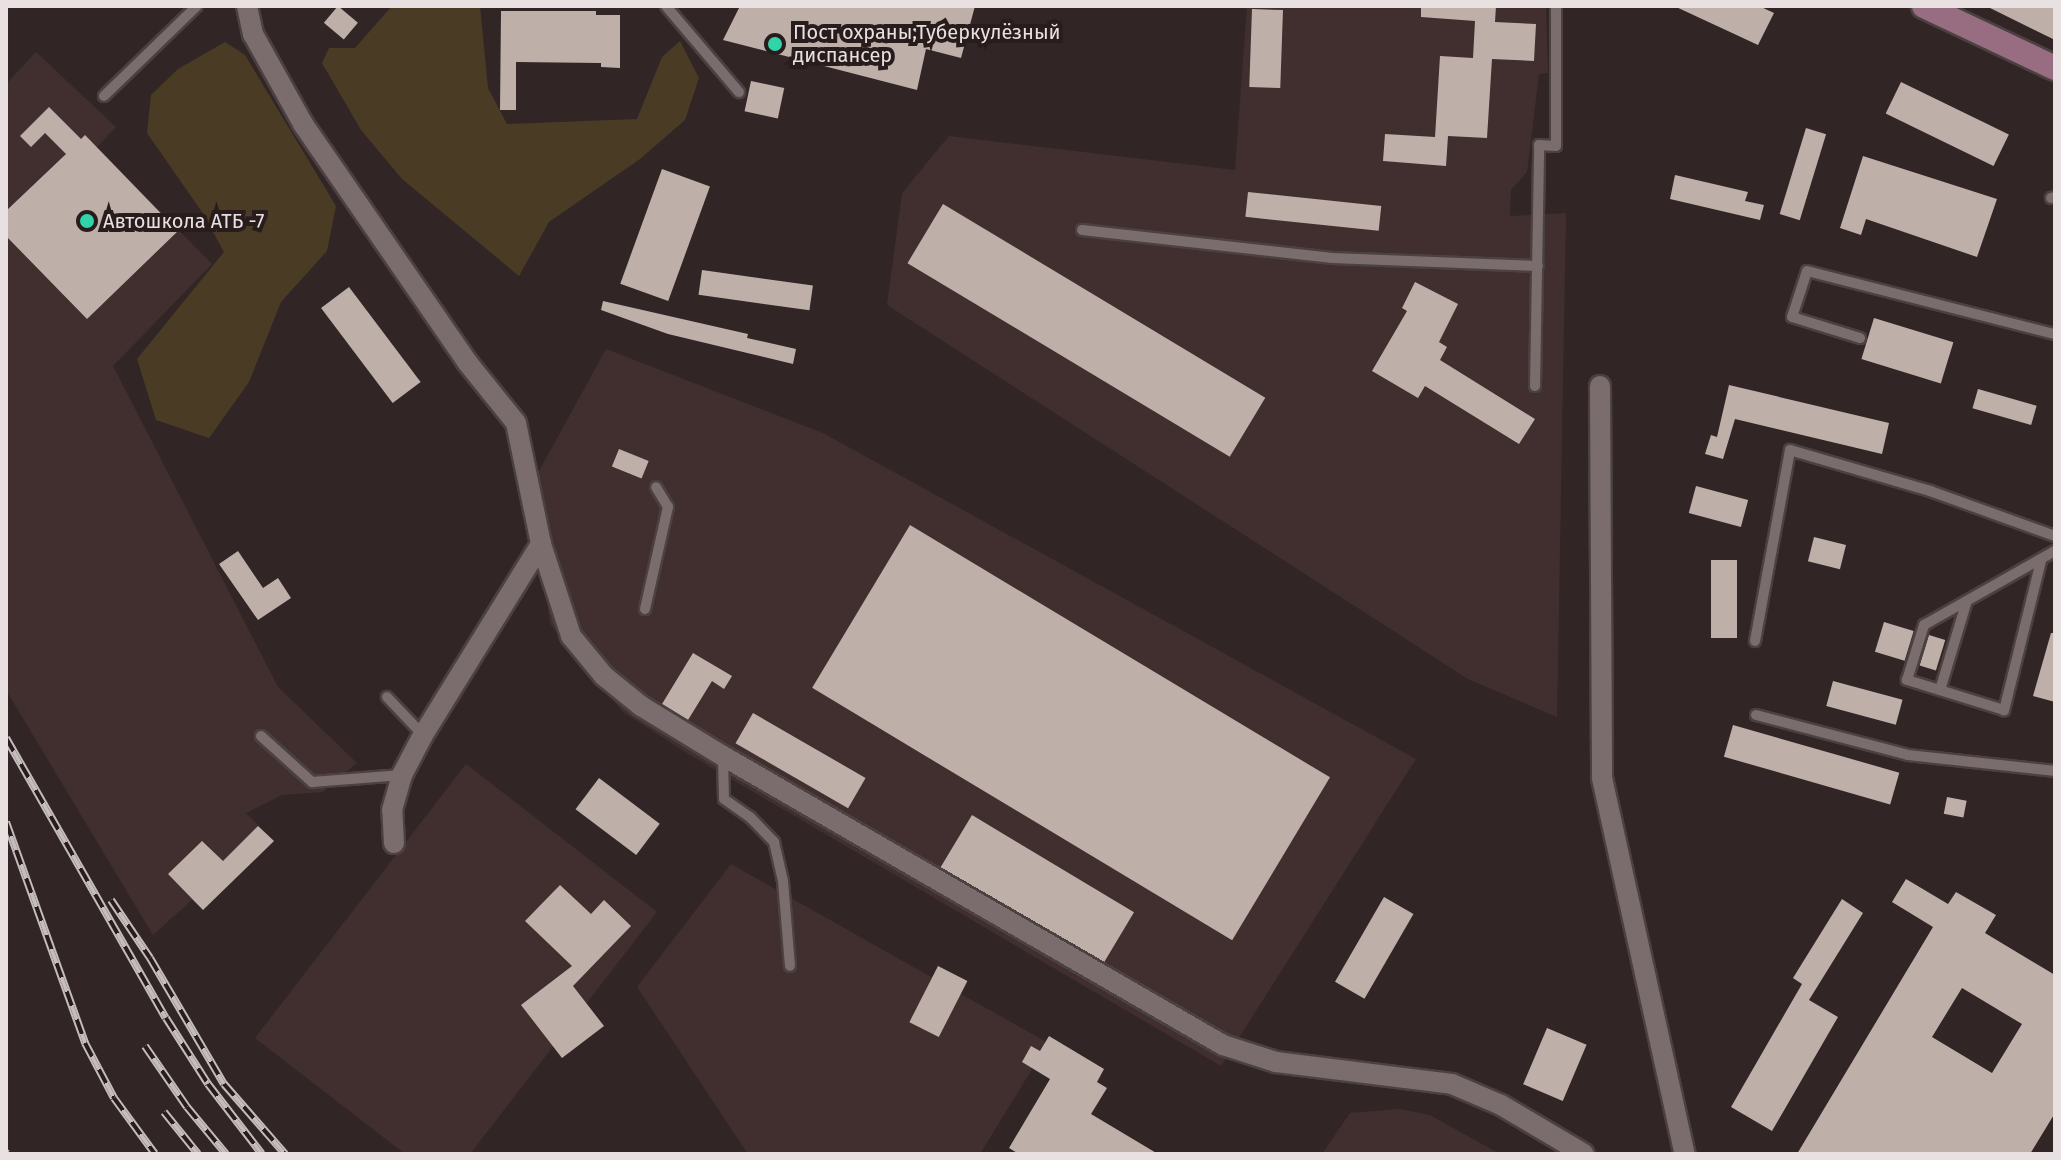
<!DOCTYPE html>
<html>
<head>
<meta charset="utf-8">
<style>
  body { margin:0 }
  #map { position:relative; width:2061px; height:1160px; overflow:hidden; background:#322526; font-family:"Fira Sans",sans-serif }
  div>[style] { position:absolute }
  .built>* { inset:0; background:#412f30 }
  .green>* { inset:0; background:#4a3b25 }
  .building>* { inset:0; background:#beb0a9; transform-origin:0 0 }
  .roads { filter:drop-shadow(2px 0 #4b4141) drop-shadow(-2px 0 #4b4141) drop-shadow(0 2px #4b4141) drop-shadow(0 -2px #4b4141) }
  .lane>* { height:10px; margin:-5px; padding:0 5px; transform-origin:5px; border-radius:5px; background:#7b6c6d }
  .street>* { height:20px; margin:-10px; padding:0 10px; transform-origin:10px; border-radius:10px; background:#7b6c6d }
  .secondary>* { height:24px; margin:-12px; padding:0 12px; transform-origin:12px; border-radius:12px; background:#986d81 }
  .rail>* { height:8px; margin-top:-4px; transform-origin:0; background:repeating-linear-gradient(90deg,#281c1c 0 15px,#c5bcbc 0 30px); box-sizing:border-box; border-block:2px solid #c5bcbc }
  .dots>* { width:22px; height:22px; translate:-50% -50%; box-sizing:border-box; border:4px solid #281c1c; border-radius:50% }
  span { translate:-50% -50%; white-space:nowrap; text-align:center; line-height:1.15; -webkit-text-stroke:8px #281c1c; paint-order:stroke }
  .poi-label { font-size:20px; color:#e9e1e1 }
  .left { translate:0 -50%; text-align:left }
  .frame { position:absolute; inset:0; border:8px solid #e9e1e1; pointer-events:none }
</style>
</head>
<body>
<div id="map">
  <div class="built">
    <i style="clip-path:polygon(1247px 6px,1546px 6px,1548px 73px,1539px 74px,1527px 172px,1511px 190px,1510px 216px,1566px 213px,1557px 717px,1468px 679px,887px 305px,902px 193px,949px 136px,1235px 170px)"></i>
    <i style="clip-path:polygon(36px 52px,116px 127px,97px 147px,212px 264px,113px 366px,278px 687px,357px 763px,323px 792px,282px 795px,246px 813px,274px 841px,203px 910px,192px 900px,153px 935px,6px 690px,6px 84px)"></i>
    <i style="clip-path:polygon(606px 349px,823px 433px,1416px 759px,1221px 1066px,685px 752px,623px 712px,550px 624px,533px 482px)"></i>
    <i style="clip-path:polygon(466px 764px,657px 912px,470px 1154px,405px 1154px,255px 1038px)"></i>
    <i style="clip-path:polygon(731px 864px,1048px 1043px,980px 1154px,748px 1154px,637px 987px)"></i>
    <i style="clip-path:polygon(1400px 1109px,1430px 1115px,1500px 1154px,1322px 1154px,1350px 1113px)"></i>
  </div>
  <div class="green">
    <i style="clip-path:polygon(392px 6px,480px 6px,488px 88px,507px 124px,637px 119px,662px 57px,680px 41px,699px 78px,685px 120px,640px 159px,549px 222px,519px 276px,402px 179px,361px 130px,322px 63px,329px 48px,355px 48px)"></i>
    <i style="clip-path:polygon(225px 42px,245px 55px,336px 206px,327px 251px,281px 302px,249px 382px,209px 438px,156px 420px,137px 359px,224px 252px,202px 212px,147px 133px,151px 95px,178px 69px)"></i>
  </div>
  <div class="building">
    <i style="left:338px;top:6px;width:26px;height:22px;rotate:40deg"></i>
    <i style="clip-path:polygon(740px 6px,975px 6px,961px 58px,926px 49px,917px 90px,723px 40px)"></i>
    <i style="clip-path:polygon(1421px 6px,1496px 6px,1495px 22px,1536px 24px,1534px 61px,1492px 59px,1487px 138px,1448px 136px,1446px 166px,1383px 161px,1385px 134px,1435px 137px,1440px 56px,1473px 58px,1475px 21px,1421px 17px)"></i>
    <i style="clip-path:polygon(1674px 6px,1759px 6px,1774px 13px,1758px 45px)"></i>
    <i style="clip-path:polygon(1986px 6px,2055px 6px,2055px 40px)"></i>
    <i style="left:1252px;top:9px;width:31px;height:78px;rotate:2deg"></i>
    <i style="clip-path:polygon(501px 11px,596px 11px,596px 15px,620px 15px,620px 68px,601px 67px,601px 63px,516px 62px,516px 110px,500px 110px)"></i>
    <i style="left:751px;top:81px;width:34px;height:31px;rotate:12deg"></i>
    <i style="left:1901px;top:82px;width:120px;height:35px;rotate:26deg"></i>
    <i style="clip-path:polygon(49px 107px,81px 139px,85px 135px,178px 231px,87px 319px,6px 236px,6px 211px,66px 154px,45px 133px,31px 147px,20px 136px)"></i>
    <i style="left:1806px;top:128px;width:21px;height:90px;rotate:17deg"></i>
    <i style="clip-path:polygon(1863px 156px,1997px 199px,1977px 257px,1866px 219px,1861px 235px,1840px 228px)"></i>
    <i style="left:662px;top:169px;width:51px;height:122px;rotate:20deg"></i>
    <i style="clip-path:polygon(1675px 175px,1748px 192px,1745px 201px,1764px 205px,1760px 220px,1670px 199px)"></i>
    <i style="left:1248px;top:192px;width:134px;height:25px;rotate:6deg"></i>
    <i style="left:943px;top:204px;width:376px;height:69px;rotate:31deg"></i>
    <i style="left:702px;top:270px;width:112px;height:25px;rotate:8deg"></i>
    <i style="clip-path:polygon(1415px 282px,1458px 304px,1439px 342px,1447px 347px,1440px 360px,1535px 419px,1519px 444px,1425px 386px,1418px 398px,1372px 371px,1407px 311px,1402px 308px)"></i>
    <i style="left:349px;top:287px;width:119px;height:35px;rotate:53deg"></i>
    <i style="clip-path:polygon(603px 301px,748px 334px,747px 338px,796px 349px,793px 364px,668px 334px,601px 310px)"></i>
    <i style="left:1874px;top:318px;width:83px;height:43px;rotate:17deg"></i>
    <i style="clip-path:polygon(1729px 385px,1889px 423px,1882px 454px,1735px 419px,1723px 459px,1705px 454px,1711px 435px,1717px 437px)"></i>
    <i style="left:1978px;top:389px;width:61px;height:20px;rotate:16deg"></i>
    <i style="left:619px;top:449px;width:32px;height:19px;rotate:22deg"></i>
    <i style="left:1696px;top:486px;width:54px;height:28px;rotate:15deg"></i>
    <i style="left:910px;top:525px;width:490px;height:190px;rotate:31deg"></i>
    <i style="left:1814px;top:537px;width:33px;height:25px;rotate:14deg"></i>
    <i style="clip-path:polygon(238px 551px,263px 588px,278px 578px,291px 598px,258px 620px,219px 564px)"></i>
    <i style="left:1711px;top:560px;width:26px;height:78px"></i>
    <i style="left:1884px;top:622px;width:31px;height:31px;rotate:17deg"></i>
    <i style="clip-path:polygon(2051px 633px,2055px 633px,2055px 702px,2033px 696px)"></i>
    <i style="left:1929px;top:635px;width:17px;height:32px;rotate:17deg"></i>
    <i style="clip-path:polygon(693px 653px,732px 676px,724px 689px,712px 681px,688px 720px,662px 704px)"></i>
    <i style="left:1833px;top:681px;width:72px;height:26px;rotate:15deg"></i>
    <i style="left:753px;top:713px;width:130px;height:35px;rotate:30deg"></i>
    <i style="left:1733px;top:725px;width:173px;height:33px;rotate:16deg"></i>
    <i style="left:599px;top:778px;width:76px;height:39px;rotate:37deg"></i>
    <i style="left:1947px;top:797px;width:20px;height:17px;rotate:11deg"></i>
    <i style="left:972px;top:815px;width:189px;height:61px;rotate:31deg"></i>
    <i style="clip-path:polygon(258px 826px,274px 841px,203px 910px,168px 874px,202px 841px,223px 861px)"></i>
    <i style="clip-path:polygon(evenodd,1906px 879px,1948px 904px,1956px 892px,1996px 915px,1985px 933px,2055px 975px,2055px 1113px,2030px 1154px,1797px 1154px,1933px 927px,1892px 902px,1906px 879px,1962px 988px,2022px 1024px,1992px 1073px,1932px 1037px,1962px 988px)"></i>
    <i style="clip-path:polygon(560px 885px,591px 914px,604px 900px,631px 926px,573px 986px,604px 1026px,562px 1058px,521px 1005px,572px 966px,525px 921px)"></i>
    <i style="left:1384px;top:897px;width:34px;height:98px;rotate:30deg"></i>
    <i style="clip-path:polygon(1842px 899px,1863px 913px,1809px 1000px,1838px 1017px,1772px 1131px,1731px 1107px,1802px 984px,1793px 978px)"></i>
    <i style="left:938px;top:966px;width:33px;height:63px;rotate:27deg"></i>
    <i style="left:1547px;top:1028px;width:43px;height:61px;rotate:23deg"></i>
    <i style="clip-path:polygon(1049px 1036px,1104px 1069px,1097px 1082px,1107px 1088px,1091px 1114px,1158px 1154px,1019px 1154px,1009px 1148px,1050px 1079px,1022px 1062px,1031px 1046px,1040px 1051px)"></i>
  </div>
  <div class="roads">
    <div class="lane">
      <i style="left:666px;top:6px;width:113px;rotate:49.7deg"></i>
      <i style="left:104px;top:96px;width:129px;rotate:-44.1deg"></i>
      <i style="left:2051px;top:198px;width:4px;rotate:-14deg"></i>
      <i style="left:1082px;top:230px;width:252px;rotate:6.4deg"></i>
      <i style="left:1332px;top:258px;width:206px;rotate:2.2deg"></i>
      <i style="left:1860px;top:338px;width:71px;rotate:-162.8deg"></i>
      <i style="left:1792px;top:317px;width:48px;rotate:-71.9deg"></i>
      <i style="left:1807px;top:271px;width:256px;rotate:14.3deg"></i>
      <i style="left:1535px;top:386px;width:241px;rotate:-89deg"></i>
      <i style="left:1539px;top:145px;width:17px;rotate:3deg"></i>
      <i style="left:1556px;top:146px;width:140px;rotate:-90deg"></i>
      <i style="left:2041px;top:561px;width:154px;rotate:103.9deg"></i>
      <i style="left:2004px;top:710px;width:102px;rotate:-162.8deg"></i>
      <i style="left:1907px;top:680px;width:58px;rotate:-72.8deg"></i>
      <i style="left:1924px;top:625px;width:150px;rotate:-29.5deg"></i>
      <i style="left:645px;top:609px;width:105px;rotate:-77.3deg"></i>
      <i style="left:668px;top:507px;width:23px;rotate:-121deg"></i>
      <i style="left:1755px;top:641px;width:194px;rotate:-79.6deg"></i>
      <i style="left:1790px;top:450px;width:146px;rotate:16.3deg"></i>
      <i style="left:1930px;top:491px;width:133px;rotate:19.8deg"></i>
      <i style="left:1940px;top:690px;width:90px;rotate:-73.2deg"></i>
      <i style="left:387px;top:697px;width:52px;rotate:46.5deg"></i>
      <i style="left:1756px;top:715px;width:157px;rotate:14.7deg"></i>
      <i style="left:1908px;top:755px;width:148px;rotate:6.2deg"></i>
      <i style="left:261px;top:736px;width:69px;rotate:42deg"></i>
      <i style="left:312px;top:782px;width:90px;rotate:-4.4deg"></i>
      <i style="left:723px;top:758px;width:41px;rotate:88.6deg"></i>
      <i style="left:724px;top:799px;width:32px;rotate:35deg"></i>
      <i style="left:750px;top:817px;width:35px;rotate:46deg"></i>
      <i style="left:774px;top:842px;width:40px;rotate:77deg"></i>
      <i style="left:783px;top:881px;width:85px;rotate:85.3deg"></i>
    </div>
    <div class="street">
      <i style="left:247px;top:6px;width:29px;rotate:78deg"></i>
      <i style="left:253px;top:34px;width:103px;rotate:60.9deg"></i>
      <i style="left:303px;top:124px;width:289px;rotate:55.4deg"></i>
      <i style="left:467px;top:362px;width:78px;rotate:51.2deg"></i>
      <i style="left:516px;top:423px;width:124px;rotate:78.3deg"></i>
      <i style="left:541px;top:544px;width:97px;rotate:71.9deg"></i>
      <i style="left:571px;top:636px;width:52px;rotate:50.5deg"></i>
      <i style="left:604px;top:676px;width:48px;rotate:39deg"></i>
      <i style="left:641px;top:706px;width:96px;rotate:31.4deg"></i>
      <i style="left:723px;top:756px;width:578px;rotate:30.03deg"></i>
      <i style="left:1223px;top:1045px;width:56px;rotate:17.8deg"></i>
      <i style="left:1276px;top:1062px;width:177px;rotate:7.1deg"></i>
      <i style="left:1452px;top:1084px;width:53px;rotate:23.2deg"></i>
      <i style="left:1501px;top:1105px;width:96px;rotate:30.6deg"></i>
      <i style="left:1600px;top:386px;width:392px;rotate:89.7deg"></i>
      <i style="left:1602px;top:778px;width:385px;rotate:77.6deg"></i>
      <i style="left:394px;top:843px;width:33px;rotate:-93deg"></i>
      <i style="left:392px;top:810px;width:36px;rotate:-74deg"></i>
      <i style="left:402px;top:775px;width:45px;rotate:-62.3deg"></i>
      <i style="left:423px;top:735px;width:225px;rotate:-58.3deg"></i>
    </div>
    <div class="secondary">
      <i style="left:1924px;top:6px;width:145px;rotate:25.3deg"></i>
    </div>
  </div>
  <div class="rail">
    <i style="left:6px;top:738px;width:322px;rotate:60.3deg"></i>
    <i style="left:166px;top:1018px;width:78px;rotate:57.5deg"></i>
    <i style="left:208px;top:1084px;width:88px;rotate:52.4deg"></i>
    <i style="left:6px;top:822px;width:235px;rotate:70.3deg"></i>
    <i style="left:85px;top:1043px;width:62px;rotate:62.2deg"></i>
    <i style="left:114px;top:1098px;width:69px;rotate:53.8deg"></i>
    <i style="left:111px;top:900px;width:70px;rotate:56.1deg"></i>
    <i style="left:150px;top:958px;width:146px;rotate:59.6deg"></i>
    <i style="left:224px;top:1084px;width:93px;rotate:48.9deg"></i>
    <i style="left:145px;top:1046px;width:74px;rotate:55.5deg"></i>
    <i style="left:187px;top:1107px;width:61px;rotate:50.3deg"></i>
    <i style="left:164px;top:1112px;width:54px;rotate:51deg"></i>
    <i style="left:6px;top:1153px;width:2px;rotate:27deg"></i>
  </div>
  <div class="dots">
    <i style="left:775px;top:44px;background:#31d4a9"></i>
    <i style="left:87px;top:221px;background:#31d4a9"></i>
  </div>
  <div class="poi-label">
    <span class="left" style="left:793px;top:44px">Пост охраны;Туберкулёзный<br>диспансер</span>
    <span class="left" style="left:103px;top:221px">Автошкола АТБ -7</span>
  </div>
  <div class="frame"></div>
</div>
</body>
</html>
